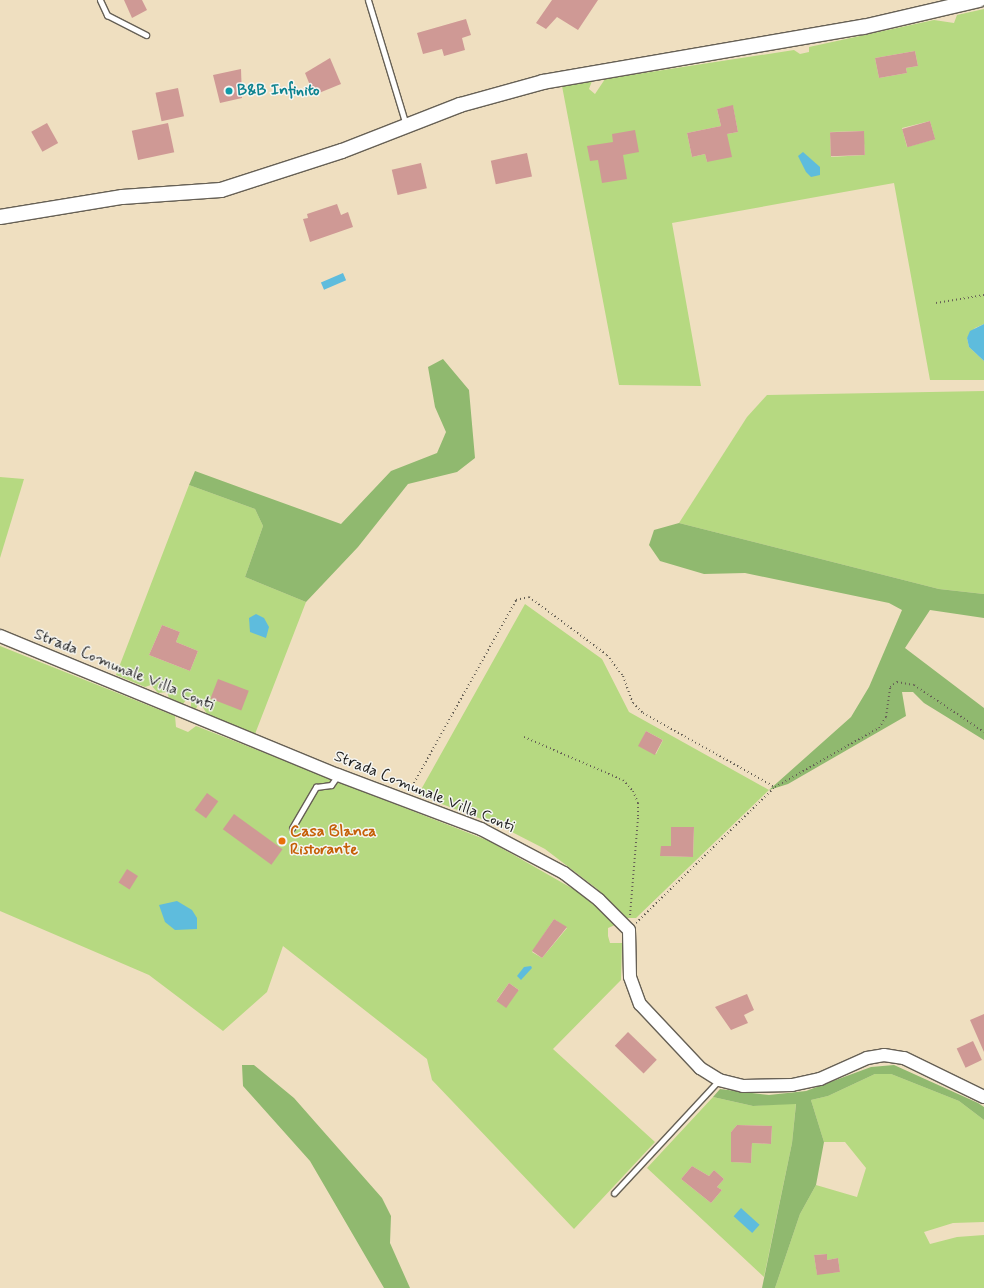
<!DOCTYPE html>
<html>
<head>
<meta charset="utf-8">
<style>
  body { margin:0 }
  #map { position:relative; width:984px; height:1288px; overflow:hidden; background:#efdfc0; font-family:Mynerve,sans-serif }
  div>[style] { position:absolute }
  .green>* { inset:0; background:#b6d981 }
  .forest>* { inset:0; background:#90b96f }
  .water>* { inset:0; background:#5ebcdd; transform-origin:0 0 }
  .building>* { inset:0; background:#cf9995; transform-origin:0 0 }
  .path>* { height:2px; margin-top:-1px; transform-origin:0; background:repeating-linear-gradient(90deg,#666055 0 1px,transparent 0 4px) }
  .roads { filter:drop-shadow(1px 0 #666055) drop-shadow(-1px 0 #666055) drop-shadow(0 1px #666055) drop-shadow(0 -1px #666055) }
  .service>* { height:5px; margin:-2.5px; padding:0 2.5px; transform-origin:2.5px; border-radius:2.5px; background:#fff }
  .tertiary>* { height:12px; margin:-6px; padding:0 6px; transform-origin:6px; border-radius:6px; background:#fff }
  .secondary>* { height:14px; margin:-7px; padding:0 7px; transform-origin:7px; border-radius:7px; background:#fff }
  .dots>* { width:11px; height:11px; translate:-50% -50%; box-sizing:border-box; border:2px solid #f6f6f2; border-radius:50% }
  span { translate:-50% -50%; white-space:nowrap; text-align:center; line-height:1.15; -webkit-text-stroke:3px #f6f6f2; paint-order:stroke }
  .culture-label { font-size:16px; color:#0d838f; font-weight:700 }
  .left { translate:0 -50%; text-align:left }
  .street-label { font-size:16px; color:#1c1c1c }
  .food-label { font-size:16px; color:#c56008; font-weight:700 }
</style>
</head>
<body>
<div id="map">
  <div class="green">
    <i style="clip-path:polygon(evenodd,984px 9px,984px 324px,975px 328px,967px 338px,969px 347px,984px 361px,984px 380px,930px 380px,894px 183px,672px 223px,701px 386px,619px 385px,562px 86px,592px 81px,589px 89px,595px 94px,605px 79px,794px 50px,800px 54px,809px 52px,809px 47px,934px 20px,954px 23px,957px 15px,984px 9px,915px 51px,918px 66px,906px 68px,907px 73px,879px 78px,875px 58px,915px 51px,984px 9px,733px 106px,738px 132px,727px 134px,707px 162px,705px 154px,692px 157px,687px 133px,721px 126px,717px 109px,733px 106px,984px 9px,930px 121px,935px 139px,907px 147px,902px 128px,930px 121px,984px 9px,863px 131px,865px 155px,831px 157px,830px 132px,863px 131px)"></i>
    <i style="clip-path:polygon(984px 391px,984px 594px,939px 589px,679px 523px,747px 417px,767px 395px)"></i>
    <i style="clip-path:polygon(0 477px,24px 479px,0 558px)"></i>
    <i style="clip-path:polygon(evenodd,189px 485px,255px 509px,263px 526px,245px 577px,306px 602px,255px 734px,207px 714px,202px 706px,198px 704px,196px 709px,191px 707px,191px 701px,186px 700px,183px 704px,169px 698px,167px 692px,158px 693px,151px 685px,145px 687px,116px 675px,189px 485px,162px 625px,180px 632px,176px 642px,198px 651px,190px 671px,149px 655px,162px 625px)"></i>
    <i style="clip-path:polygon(evenodd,525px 604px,602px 659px,629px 712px,769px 790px,636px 918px,627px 918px,596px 888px,545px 849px,500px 826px,418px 795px,525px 604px,646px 731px,663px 740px,656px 754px,639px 746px,646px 731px,525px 604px,672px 827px,694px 828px,693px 857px,661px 856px,661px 846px,671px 846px,672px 827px)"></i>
    <i style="clip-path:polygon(evenodd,0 646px,175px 716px,176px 727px,188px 732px,196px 726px,489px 841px,582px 894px,615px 925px,608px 928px,608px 936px,610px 943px,622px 943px,621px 980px,553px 1049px,655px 1142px,574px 1229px,432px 1080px,427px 1059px,283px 946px,267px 992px,223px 1031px,149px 975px,0 911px,0 646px,554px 919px,567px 928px,542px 958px,532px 952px,554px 919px,0 646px,509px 983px,519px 990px,496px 1001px,509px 983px)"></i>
    <i style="clip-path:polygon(evenodd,875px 1074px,891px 1074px,959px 1101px,984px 1120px,984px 1222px,953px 1223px,924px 1232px,930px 1244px,957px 1237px,984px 1235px,984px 1288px,775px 1288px,800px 1214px,816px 1185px,857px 1197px,866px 1168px,845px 1142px,824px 1142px,811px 1100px,828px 1096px,875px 1074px,826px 1254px,827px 1260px,838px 1258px,840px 1272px,817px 1274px,814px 1255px,826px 1254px)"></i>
    <i style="clip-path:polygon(evenodd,713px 1097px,753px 1106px,796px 1103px,792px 1143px,764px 1277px,647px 1168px,713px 1097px,737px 1125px,772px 1126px,771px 1144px,752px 1143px,751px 1163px,732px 1162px,731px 1132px,737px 1125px,713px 1097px,692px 1166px,709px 1176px,714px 1170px,724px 1179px,717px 1187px,722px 1190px,711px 1203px,681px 1179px,692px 1166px)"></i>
  </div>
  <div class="forest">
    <i style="clip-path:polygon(443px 359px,469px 390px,475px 458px,457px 472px,408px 484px,358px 547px,306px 602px,245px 577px,263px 526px,255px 509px,189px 485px,195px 471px,341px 524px,391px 471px,437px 453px,446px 432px,435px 407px,428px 367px)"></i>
    <i style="clip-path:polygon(679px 523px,939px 589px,984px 594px,984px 618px,930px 610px,905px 648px,984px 708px,984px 740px,924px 703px,913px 692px,902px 692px,906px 716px,788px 784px,769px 790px,851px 717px,869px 687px,902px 610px,889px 603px,745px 573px,704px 574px,660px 561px,649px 545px,654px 530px)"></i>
    <i style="clip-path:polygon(242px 1065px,254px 1065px,294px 1098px,382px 1198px,391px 1216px,390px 1243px,410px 1288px,384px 1288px,310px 1161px,243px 1086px)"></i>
    <i style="clip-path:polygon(894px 1065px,978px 1103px,984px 1107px,984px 1120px,959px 1101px,891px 1074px,875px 1074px,828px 1096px,811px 1100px,824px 1142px,816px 1185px,800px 1214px,775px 1288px,762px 1288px,792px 1143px,796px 1104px,753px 1106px,713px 1097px,720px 1089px,769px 1095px,806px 1091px,871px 1067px)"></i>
  </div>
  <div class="water">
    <i style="clip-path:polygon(803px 152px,820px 167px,820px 175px,811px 177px,806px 172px,798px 156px)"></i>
    <i style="left:343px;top:273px;width:8px;height:24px;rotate:67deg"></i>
    <i style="clip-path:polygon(984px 324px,984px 361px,969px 347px,967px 338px,970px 331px)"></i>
    <i style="clip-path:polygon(256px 614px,264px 618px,269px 627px,266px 638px,250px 632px,249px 618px)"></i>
    <i style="clip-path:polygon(177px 901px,192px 910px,197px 918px,197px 929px,175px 930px,165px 922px,159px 905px)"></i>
    <i style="clip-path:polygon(531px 966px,532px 968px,521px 980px,517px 976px,524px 967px)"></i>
    <i style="left:741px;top:1208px;width:25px;height:11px;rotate:42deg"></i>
  </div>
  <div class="building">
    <i style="clip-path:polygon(124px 0,142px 0,147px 10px,132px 18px)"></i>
    <i style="clip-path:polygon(552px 0,598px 0,578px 30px,557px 17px,546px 29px,536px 23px)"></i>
    <i style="clip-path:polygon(466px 19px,471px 35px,462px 38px,465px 50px,444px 56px,442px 49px,423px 54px,417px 33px)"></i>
    <i style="clip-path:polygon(915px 51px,918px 66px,906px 68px,907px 73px,879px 78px,875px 58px)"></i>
    <i style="clip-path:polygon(330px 58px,341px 84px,314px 95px,305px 73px)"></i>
    <i style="clip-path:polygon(241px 69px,242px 98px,220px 103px,213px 75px)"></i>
    <i style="left:178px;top:88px;width:29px;height:23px;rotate:78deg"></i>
    <i style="clip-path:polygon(733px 105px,738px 132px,727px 134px,732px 157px,707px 162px,705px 154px,692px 157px,687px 133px,721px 126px,717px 109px)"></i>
    <i style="left:930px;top:121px;width:19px;height:29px;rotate:74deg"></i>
    <i style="left:47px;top:123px;width:23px;height:18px;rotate:61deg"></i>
    <i style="left:168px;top:123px;width:30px;height:37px;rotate:78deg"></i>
    <i style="clip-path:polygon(635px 130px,639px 152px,623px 155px,627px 179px,602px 183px,598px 160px,590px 161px,587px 146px,613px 142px,612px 134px)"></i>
    <i style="left:864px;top:131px;width:24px;height:34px;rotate:88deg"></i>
    <i style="left:527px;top:153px;width:24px;height:37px;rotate:78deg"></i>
    <i style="left:421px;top:163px;width:26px;height:30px;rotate:77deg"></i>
    <i style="clip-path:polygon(337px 204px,341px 215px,348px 212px,353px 227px,310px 242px,303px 219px,308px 218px,307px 214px)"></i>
    <i style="clip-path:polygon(162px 625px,180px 632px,176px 642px,198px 651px,190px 671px,149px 655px)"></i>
    <i style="left:218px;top:679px;width:33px;height:21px;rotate:21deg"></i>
    <i style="left:646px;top:731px;width:19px;height:17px;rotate:28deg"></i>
    <i style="left:207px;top:793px;width:14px;height:21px;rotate:36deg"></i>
    <i style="left:234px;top:814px;width:60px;height:19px;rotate:36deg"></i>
    <i style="clip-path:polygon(671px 827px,694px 827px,693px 857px,660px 856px,661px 846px,671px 846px)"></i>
    <i style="left:127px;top:869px;width:13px;height:16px;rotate:32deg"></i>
    <i style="clip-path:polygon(554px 919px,567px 927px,542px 958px,532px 951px)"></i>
    <i style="left:509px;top:983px;width:12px;height:22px;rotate:35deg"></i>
    <i style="clip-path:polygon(747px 994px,754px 1010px,744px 1015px,748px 1023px,731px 1030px,715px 1007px)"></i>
    <i style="clip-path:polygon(984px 1014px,984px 1052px,970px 1020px)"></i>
    <i style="left:628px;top:1032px;width:40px;height:19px;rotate:44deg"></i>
    <i style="left:973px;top:1041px;width:21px;height:18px;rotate:65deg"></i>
    <i style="clip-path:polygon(737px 1125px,772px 1126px,771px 1144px,752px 1143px,751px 1163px,731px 1162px,731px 1132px)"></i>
    <i style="clip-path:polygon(692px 1166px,709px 1176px,714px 1170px,724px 1179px,717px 1187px,722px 1190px,711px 1203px,681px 1179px)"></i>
    <i style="clip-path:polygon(827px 1254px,827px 1260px,838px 1258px,840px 1272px,817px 1275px,814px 1255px)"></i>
  </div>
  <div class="path">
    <i style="left:936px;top:303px;width:49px;rotate:-9.5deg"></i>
    <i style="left:524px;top:737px;width:108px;rotate:23.5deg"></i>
    <i style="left:623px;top:780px;width:15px;rotate:48deg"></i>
    <i style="left:633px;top:791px;width:13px;rotate:67deg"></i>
    <i style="left:638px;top:803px;width:15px;rotate:90deg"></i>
    <i style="left:638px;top:818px;width:98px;rotate:94.7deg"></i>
    <i style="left:410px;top:790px;width:218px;rotate:-60.8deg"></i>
    <i style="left:516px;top:600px;width:13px;rotate:-13deg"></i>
    <i style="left:529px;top:597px;width:97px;rotate:36.6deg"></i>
    <i style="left:607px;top:655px;width:26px;rotate:53deg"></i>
    <i style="left:623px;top:676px;width:29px;rotate:70deg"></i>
    <i style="left:633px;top:703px;width:14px;rotate:45deg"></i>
    <i style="left:643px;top:713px;width:151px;rotate:29.3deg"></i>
    <i style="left:636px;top:923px;width:194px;rotate:-44.4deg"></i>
    <i style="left:775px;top:787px;width:120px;rotate:-29.6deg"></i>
    <i style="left:879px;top:728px;width:13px;rotate:-58deg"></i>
    <i style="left:886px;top:717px;width:30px;rotate:-82deg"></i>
    <i style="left:890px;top:687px;width:9px;rotate:-36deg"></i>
    <i style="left:897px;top:682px;width:17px;rotate:10deg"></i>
    <i style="left:914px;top:685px;width:84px;rotate:33.9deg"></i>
  </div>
  <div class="roads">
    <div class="service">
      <i style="left:100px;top:0;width:17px;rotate:65deg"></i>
      <i style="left:107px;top:15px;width:44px;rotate:27.1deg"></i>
      <i style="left:368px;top:0;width:131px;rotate:73.1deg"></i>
      <i style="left:292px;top:828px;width:48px;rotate:-59.7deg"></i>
      <i style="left:316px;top:787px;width:15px;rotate:-8deg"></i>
      <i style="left:331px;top:785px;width:12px;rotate:-55deg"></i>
      <i style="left:614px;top:1193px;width:154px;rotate:-47.1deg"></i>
    </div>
    <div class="tertiary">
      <i style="left:0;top:636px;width:365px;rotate:22.4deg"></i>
      <i style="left:338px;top:775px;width:153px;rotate:20.7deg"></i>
      <i style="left:481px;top:829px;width:94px;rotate:27.9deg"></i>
      <i style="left:564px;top:873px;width:44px;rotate:37.6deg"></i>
      <i style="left:599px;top:900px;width:42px;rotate:45deg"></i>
      <i style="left:629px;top:930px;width:47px;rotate:88.8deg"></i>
      <i style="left:630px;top:977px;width:29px;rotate:70deg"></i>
      <i style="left:640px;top:1004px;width:88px;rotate:46.8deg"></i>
      <i style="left:700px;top:1068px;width:22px;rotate:32deg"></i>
      <i style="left:719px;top:1080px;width:25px;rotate:14deg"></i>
      <i style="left:743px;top:1086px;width:49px;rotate:-1.2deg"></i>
      <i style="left:792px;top:1085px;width:29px;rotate:-12deg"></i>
      <i style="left:820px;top:1079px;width:51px;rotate:-24.1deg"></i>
      <i style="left:867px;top:1058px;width:17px;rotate:-10deg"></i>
      <i style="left:884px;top:1055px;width:20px;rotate:9deg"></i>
      <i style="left:904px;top:1058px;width:89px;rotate:26deg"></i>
    </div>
    <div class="secondary">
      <i style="left:0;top:217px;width:124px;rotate:-9.3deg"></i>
      <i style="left:122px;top:197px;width:99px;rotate:-4deg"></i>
      <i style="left:221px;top:190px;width:127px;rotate:-17.9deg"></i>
      <i style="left:342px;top:151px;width:127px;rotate:-21.3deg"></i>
      <i style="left:460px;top:105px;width:86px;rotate:-15.5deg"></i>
      <i style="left:543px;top:82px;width:325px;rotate:-9.8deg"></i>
      <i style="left:863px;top:27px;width:119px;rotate:-13.1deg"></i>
    </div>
  </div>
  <div class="dots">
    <i style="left:229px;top:91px;background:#0f9aa8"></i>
    <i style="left:282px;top:841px;background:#e8710a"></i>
  </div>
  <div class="culture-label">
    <span class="left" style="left:237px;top:91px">B&amp;B Infinito</span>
  </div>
  <div class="street-label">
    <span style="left:124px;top:670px;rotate:22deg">Strada Comunale Villa Conti</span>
    <span style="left:424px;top:792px;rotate:22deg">Strada Comunale Villa Conti</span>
  </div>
  <div class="food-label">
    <span class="left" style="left:290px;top:841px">Casa Blanca<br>Ristorante</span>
  </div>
</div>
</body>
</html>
